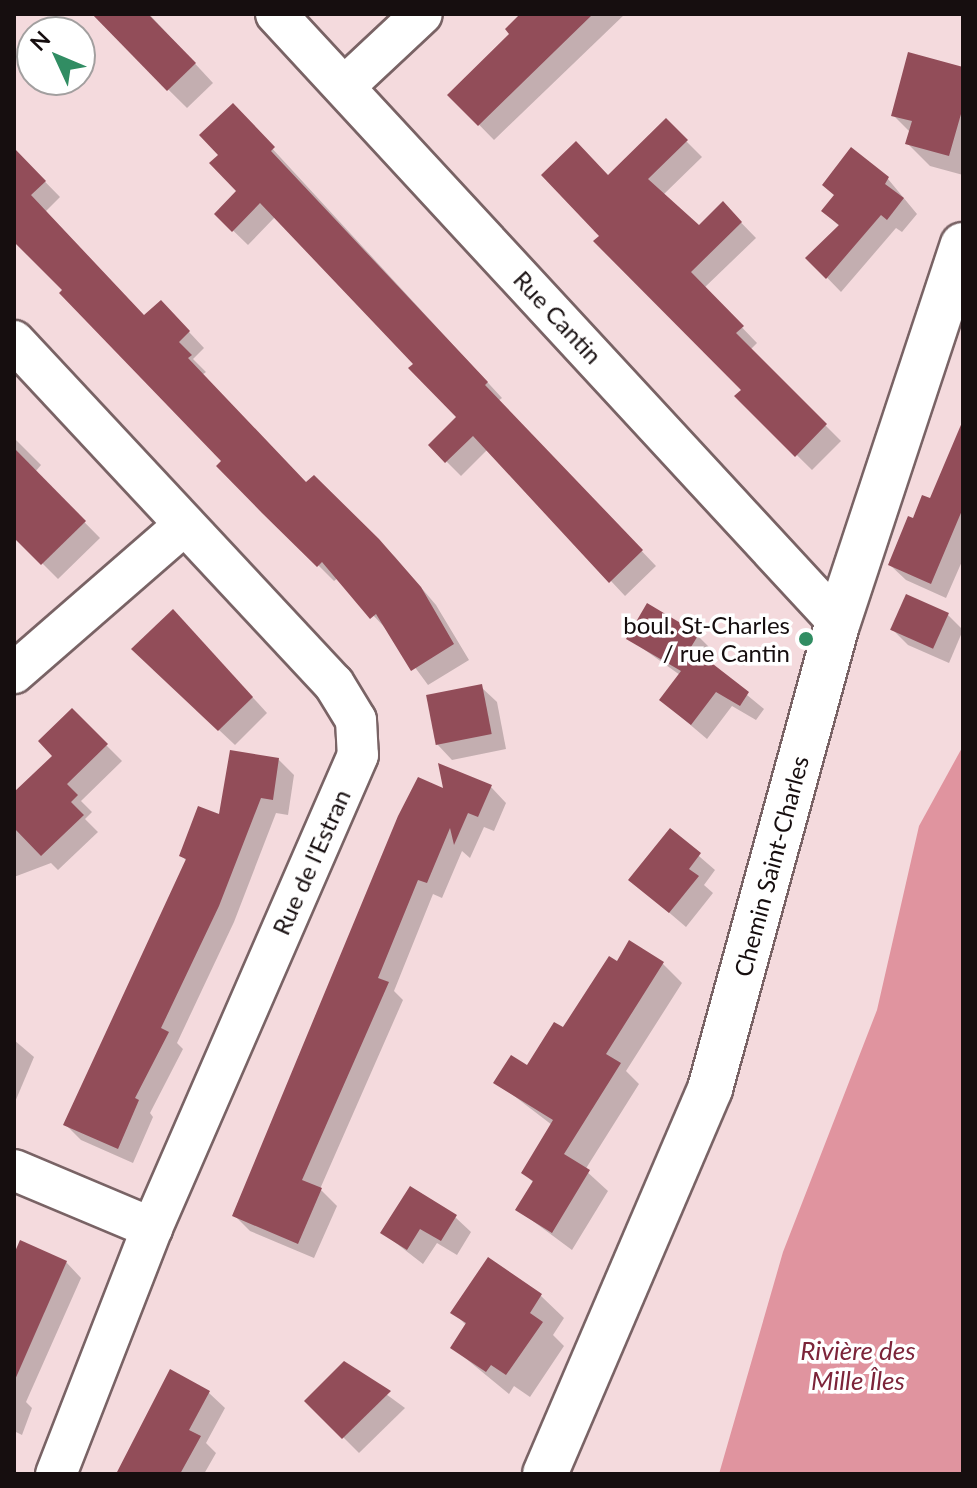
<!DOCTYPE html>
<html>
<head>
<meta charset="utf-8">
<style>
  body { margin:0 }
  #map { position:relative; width:977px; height:1488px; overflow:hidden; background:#f4dadd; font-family:Lato,sans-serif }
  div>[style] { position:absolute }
  .water>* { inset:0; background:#e0949f }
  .shadow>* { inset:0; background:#0003 }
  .building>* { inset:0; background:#924d59; transform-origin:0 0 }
  .roads { filter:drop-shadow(2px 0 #796365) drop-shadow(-2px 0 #796365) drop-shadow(0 2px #796365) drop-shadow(0 -2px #796365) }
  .street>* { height:40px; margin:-20px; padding:0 20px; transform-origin:20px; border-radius:20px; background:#fff }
  .secondary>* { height:44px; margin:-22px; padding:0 22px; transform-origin:22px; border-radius:22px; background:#fff }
  .dots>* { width:22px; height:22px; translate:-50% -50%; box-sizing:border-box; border:4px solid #fff; border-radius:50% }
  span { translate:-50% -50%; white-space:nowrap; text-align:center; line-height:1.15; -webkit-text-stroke:7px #fff; paint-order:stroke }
  .street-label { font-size:24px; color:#160e0f }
  .poi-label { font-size:24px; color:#160e0f }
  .right { translate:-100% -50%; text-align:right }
  .water-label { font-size:26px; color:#7c2439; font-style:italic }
  .frame { position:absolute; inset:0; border:16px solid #160e0f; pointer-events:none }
  .north { position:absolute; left:16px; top:16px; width:80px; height:80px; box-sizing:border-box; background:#fff; border:2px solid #a29f9f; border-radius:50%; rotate:314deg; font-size:22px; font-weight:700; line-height:32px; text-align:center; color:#160e0f }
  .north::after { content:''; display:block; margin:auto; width:28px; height:36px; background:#318d63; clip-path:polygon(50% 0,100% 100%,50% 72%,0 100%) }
</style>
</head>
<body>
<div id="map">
  <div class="water">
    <i style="clip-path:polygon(963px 746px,963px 1474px,719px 1474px,783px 1252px,877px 1010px,919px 826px)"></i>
  </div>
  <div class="shadow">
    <i style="clip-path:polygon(92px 14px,149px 14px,213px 83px,187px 108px)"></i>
    <i style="clip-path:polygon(523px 14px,625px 14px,494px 140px,450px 95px,512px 34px)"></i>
    <i style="clip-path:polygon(963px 69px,963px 175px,930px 166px,907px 143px,910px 132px,893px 115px)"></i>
    <i style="clip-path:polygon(233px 106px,502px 398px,498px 401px,656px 566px,625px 596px,488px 449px,461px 476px,430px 445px,459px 417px,416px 364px,275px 217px,248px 245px,216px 214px,239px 191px,220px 155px)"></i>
    <i style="clip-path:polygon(666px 121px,702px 157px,663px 195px,699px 227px,723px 204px,756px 238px,704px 288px,757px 343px,750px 350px,841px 441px,812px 470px,737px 396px,743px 390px,602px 236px,608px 177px)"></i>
    <i style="clip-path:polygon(14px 150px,60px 197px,45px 212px,144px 318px,176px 318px,204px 348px,193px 359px,206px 372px,202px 375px,306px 485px,314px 477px,395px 557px,436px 605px,469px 660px,428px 685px,389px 632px,338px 578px,334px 581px,219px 466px,224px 461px,14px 236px)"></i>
    <i style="clip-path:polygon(851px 150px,888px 179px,917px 214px,902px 232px,896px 228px,841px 292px,808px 258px,840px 227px,824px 211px,836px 196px)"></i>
    <i style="clip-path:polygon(963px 424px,963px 559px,946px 598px,906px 580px,890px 565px,931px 501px)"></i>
    <i style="clip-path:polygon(14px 438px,41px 465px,35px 472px,100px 538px,58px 579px,14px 535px)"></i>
    <i style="clip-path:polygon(948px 615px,963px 630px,949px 663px,908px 645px,893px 630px)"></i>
    <i style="clip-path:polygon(188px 627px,267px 713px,235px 745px,149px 664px)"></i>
    <i style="clip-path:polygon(698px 636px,713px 651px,707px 662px,764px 709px,756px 720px,732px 706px,707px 739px,661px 700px,680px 675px,628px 638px)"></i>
    <i style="clip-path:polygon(481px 687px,497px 702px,506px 749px,452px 760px,437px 744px)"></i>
    <i style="clip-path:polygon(72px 711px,122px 761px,81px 801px,92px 812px,85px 819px,98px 832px,58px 870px,51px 863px,14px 877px,14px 794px,55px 756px)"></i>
    <i style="clip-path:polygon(278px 759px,294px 775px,288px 815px,276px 813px,234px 922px,177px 1043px,183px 1049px,150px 1113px,153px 1117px,133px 1163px,81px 1140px,66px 1125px,187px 861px,181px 856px)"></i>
    <i style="clip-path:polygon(491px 787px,506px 803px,494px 831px,484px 827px,470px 858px,462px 851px,442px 898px,433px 894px,394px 991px,403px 1000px,320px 1189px,337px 1206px,314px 1258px,250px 1231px,234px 1215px,446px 791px)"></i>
    <i style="clip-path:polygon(670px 831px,715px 870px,704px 885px,713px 893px,686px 927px,631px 880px)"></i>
    <i style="clip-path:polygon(617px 963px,663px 964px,682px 983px,626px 1071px,639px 1084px,585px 1170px,608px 1191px,572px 1250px,518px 1210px,534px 1183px,523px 1173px,552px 1125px,496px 1082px,528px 1068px)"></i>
    <i style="clip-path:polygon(14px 1040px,34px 1057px,15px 1102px,14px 1102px)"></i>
    <i style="clip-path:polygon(455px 1217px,471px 1232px,457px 1255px,437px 1243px,423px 1264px,383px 1233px)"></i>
    <i style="clip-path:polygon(14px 1258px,66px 1262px,81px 1278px,26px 1402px,32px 1408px,22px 1435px,14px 1431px)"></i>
    <i style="clip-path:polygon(488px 1260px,541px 1296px,564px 1318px,553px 1335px,564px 1346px,530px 1397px,514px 1386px,509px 1394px,453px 1348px,467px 1326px,453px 1312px)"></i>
    <i style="clip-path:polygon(345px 1364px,405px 1408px,359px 1453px,307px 1401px)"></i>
    <i style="clip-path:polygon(171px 1371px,209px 1393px,225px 1408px,206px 1443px,216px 1453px,204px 1474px,118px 1474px)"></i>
  </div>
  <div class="building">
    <i style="clip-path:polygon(92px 14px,148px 14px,196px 63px,167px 91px)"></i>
    <i style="clip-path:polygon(520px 14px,593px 14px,478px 126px,447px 95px,509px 34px,505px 29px)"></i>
    <i style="clip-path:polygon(908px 52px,963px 67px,963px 107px,949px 156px,905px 144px,912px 121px,891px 116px)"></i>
    <i style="clip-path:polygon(233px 103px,275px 147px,271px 151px,488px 382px,485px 385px,643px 550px,609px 583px,473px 436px,445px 463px,428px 445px,456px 417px,408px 368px,413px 364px,260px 203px,232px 232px,214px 214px,236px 191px,209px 163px,218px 155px,199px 135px)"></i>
    <i style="clip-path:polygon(666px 118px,688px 140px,648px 179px,699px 225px,723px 201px,742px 222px,691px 272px,744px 326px,736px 333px,827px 424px,795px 457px,734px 396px,741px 390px,593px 241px,599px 236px,541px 175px,576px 141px,608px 175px)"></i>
    <i style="clip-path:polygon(851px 147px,889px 177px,885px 184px,904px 198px,887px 220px,881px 215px,826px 279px,805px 258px,839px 225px,821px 211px,834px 195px,822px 185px)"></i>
    <i style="clip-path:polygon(14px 148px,46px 181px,31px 195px,144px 315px,161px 300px,190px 331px,179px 342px,192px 355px,188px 358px,306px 482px,314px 475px,379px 539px,421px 587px,454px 644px,411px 671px,376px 614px,370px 619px,322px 562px,317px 567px,262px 513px,216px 466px,221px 461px,59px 293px,62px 290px,14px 242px)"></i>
    <i style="clip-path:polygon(963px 420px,963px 508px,931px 584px,888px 565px,908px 516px,913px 518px,922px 495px,930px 498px)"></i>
    <i style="clip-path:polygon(14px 448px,86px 521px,41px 565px,14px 538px)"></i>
    <i style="left:906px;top:594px;width:47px;height:39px;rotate:24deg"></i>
    <i style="clip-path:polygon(647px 603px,699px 634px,691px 647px,749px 692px,740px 706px,716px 692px,691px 725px,659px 700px,681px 671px,626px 639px)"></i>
    <i style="clip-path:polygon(173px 609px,253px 697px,218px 731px,131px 649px)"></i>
    <i style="left:482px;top:684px;width:51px;height:57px;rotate:79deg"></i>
    <i style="clip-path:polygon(72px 708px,108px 744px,67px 784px,78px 795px,71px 802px,84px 815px,41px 856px,14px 828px,14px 792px,52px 756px,38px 741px)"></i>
    <i style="clip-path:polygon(230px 750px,279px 758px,273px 800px,261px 798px,219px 906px,161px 1028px,169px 1032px,135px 1098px,139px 1100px,118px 1149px,63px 1125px,186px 859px,179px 856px,198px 806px,219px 814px)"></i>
    <i style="clip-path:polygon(438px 763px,492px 785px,478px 817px,468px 813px,454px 845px,450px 828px,427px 883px,418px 880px,378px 978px,389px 982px,302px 1180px,322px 1188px,298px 1244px,232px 1216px,398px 816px,418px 777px,443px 788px)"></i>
    <i style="clip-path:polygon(670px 828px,701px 853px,689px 869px,699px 876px,669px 913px,628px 880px)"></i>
    <i style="clip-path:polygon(629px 940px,664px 962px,606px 1054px,621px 1063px,564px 1154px,590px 1170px,552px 1233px,515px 1210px,533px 1181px,521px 1173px,553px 1120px,493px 1083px,511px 1055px,527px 1065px,554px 1022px,563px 1027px,609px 956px,617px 961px)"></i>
    <i style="clip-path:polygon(410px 1186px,457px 1215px,441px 1241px,420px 1229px,407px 1250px,380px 1233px)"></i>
    <i style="clip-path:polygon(20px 1240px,67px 1261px,14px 1382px,14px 1254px)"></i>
    <i style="clip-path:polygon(488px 1257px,542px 1294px,530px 1313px,543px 1322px,506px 1375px,491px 1365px,486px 1372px,450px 1348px,466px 1323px,450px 1313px)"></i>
    <i style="clip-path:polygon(344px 1361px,391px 1391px,342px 1439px,304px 1401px)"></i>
    <i style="clip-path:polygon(170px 1369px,210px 1391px,189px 1430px,201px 1436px,180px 1474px,116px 1474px)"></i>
  </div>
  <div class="roads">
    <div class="street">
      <i style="left:276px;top:14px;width:828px;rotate:47.25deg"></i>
      <i style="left:345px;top:86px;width:105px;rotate:-43.1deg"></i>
      <i style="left:14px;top:341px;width:469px;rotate:47deg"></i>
      <i style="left:334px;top:684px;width:42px;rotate:58.6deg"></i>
      <i style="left:356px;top:720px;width:35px;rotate:87deg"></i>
      <i style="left:358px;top:755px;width:516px;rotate:113.53deg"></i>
      <i style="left:152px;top:1228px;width:264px;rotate:111.3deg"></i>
      <i style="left:14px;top:673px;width:225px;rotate:-41deg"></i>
      <i style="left:14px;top:1170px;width:150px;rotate:22.8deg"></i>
    </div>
    <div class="secondary">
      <i style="left:545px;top:1474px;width:419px;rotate:-66.8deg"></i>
      <i style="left:710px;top:1089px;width:484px;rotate:-74.7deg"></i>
      <i style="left:838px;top:622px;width:397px;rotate:-71.7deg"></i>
    </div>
  </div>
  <div class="dots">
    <i style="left:806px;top:639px;background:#318d63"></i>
  </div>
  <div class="street-label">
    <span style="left:558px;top:317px;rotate:47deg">Rue Cantin</span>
    <span style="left:311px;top:862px;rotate:-66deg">Rue de l'Estran</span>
    <span style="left:771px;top:866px;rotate:-75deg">Chemin Saint-Charles</span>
  </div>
  <div class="poi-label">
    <span class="right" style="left:790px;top:639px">boul. St-Charles<br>/ rue Cantin</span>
  </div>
  <div class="water-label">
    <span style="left:858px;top:1366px">Rivière des<br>Mille Îles</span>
  </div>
  <div class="frame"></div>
  <div class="north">N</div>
</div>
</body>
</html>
